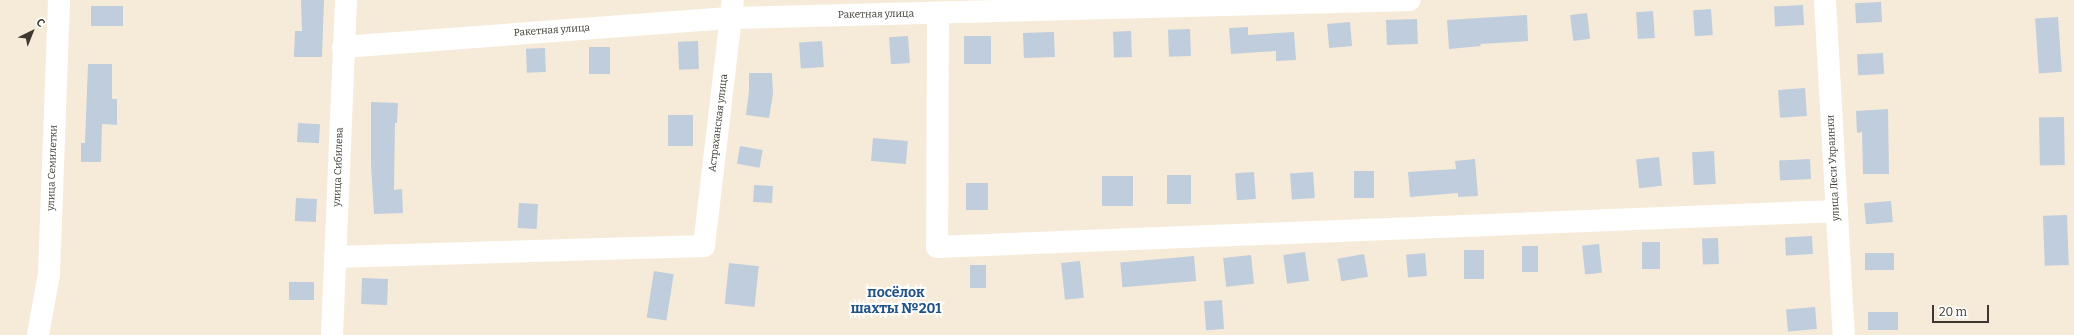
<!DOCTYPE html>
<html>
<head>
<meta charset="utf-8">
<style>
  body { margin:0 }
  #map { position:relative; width:2074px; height:335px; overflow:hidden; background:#f6ebd9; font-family:Bitter,serif }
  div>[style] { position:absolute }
  .building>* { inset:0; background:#bfcddd; transform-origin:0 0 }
  .minor>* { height:22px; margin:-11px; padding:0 11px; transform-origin:11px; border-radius:11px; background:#fff }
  span { translate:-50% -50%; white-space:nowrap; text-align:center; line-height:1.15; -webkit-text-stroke:4px #fff; paint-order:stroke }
  .street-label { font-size:10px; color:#3d3931 }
  .district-label { font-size:14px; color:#225386; font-weight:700 }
  .north { position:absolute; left:12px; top:12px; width:40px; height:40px; -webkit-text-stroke:3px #fff; paint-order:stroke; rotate:43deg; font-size:11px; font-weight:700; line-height:16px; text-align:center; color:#3d3931 }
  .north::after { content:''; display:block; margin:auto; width:14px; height:18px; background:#3d3931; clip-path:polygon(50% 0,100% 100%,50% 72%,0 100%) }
  .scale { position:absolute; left:1932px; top:305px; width:57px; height:18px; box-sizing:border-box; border:2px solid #3d3931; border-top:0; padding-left:5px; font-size:12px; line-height:14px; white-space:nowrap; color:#3d3931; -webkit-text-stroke:3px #fff; paint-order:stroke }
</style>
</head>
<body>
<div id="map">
  <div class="building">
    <i style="clip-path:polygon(301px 0,324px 0,322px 57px,294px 57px,295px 31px,302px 31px)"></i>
    <i style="left:1881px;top:2px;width:20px;height:26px;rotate:87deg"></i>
    <i style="left:1803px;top:5px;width:20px;height:29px;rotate:87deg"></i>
    <i style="left:91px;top:6px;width:32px;height:20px"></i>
    <i style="left:1711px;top:9px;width:26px;height:18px;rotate:86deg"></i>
    <i style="left:1653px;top:11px;width:27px;height:17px;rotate:86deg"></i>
    <i style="left:1587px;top:13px;width:26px;height:17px;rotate:83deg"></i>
    <i style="clip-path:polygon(1527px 15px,1528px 41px,1480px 44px,1481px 46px,1449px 49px,1447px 20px)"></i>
    <i style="left:2058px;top:17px;width:55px;height:23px;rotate:86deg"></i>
    <i style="left:1417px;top:19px;width:25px;height:31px;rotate:88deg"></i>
    <i style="left:1350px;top:22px;width:24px;height:23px;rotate:85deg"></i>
    <i style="clip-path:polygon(1248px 27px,1248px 35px,1294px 32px,1296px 60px,1276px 61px,1276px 51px,1231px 54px,1229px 28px)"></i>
    <i style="left:1190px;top:29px;width:27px;height:22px;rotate:88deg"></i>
    <i style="left:1131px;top:31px;width:26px;height:18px;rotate:88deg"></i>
    <i style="left:1054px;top:32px;width:25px;height:31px;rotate:88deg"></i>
    <i style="left:908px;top:36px;width:27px;height:19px;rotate:86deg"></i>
    <i style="left:964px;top:36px;width:27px;height:28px"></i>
    <i style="left:698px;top:41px;width:28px;height:20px;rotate:88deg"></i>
    <i style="left:822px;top:41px;width:26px;height:23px;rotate:86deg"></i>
    <i style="left:589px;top:47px;width:21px;height:27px"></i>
    <i style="left:545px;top:48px;width:24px;height:19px;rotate:88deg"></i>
    <i style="left:1883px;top:53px;width:21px;height:26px;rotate:87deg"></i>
    <i style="clip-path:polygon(88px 64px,112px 64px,112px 99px,117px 99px,117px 125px,102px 124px,101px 162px,81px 162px,81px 143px,85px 143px)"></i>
    <i style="clip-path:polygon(749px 73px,772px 73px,773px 94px,769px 118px,746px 115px,749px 91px)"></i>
    <i style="left:1805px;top:88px;width:28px;height:27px;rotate:86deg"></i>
    <i style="clip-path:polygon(371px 102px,398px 103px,397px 123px,395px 123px,394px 190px,402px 189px,403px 213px,374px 214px,371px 165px)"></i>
    <i style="clip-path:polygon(1888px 109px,1889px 174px,1863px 174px,1862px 132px,1857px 133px,1856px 111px)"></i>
    <i style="left:668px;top:115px;width:25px;height:31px"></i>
    <i style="left:2064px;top:117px;width:48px;height:25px;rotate:89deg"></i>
    <i style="left:298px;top:123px;width:22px;height:19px;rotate:3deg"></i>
    <i style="left:873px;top:138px;width:35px;height:23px;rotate:5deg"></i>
    <i style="left:740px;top:146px;width:23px;height:18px;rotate:10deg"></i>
    <i style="left:1714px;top:151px;width:33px;height:22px;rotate:87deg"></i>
    <i style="left:1659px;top:157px;width:29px;height:23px;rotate:84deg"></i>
    <i style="clip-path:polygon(1475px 159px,1478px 196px,1458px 197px,1458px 193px,1410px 197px,1408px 172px,1456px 169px,1455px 161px)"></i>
    <i style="left:1810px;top:159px;width:20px;height:31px;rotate:87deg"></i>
    <i style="left:1354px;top:171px;width:20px;height:27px"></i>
    <i style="left:1254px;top:172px;width:27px;height:19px;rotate:86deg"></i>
    <i style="left:1313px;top:172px;width:26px;height:23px;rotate:86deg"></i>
    <i style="left:1167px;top:175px;width:24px;height:29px"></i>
    <i style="left:1102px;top:176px;width:31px;height:30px"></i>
    <i style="left:966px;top:183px;width:22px;height:27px"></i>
    <i style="left:754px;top:185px;width:19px;height:17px;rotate:3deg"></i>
    <i style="left:296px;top:198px;width:21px;height:23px;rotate:3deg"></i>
    <i style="left:1891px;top:201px;width:21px;height:27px;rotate:85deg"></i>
    <i style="left:519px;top:203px;width:19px;height:25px;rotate:3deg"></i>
    <i style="left:2067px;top:215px;width:50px;height:24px;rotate:88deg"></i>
    <i style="left:1812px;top:236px;width:18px;height:27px;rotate:87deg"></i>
    <i style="left:1718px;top:238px;width:26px;height:16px;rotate:88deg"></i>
    <i style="left:1642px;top:242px;width:18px;height:27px"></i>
    <i style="left:1599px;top:244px;width:29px;height:17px;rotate:84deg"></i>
    <i style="left:1522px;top:246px;width:16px;height:26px"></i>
    <i style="left:1464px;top:250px;width:20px;height:29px"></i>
    <i style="left:1305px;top:252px;width:29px;height:22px;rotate:82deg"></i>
    <i style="left:1425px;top:253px;width:23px;height:19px;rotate:85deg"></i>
    <i style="left:1894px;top:253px;width:17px;height:29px;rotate:90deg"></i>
    <i style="left:1364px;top:254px;width:23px;height:27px;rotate:80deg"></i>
    <i style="left:1251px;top:255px;width:29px;height:28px;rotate:84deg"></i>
    <i style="left:1194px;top:256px;width:25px;height:74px;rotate:85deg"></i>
    <i style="left:1080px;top:261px;width:37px;height:19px;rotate:84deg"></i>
    <i style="left:729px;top:263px;width:30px;height:41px;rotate:6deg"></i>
    <i style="left:986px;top:265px;width:23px;height:16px;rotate:90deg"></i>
    <i style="left:654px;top:271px;width:20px;height:47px;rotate:9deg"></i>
    <i style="left:362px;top:278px;width:26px;height:26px;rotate:2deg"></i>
    <i style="left:289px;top:282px;width:25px;height:18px"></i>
    <i style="left:1222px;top:300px;width:29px;height:18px;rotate:86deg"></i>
    <i style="left:1815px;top:307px;width:22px;height:29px;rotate:85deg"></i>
    <i style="left:1868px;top:312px;width:30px;height:18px"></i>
  </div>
  <div class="minor">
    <i style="left:1825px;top:0;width:336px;rotate:86.8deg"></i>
    <i style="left:938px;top:13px;width:234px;rotate:90.2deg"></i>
    <i style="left:937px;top:247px;width:901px;rotate:-2.29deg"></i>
    <i style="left:343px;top:47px;width:390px;rotate:-4.3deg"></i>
    <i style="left:732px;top:18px;width:678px;rotate:-1.52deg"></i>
    <i style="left:335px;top:257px;width:369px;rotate:-1.7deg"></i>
    <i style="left:704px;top:246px;width:248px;rotate:-83.3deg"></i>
    <i style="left:38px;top:335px;width:62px;rotate:-79.8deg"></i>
    <i style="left:49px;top:274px;width:274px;rotate:-87.9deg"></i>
    <i style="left:332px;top:335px;width:335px;rotate:-87.6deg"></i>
  </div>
  <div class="street-label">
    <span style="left:876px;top:15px;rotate:-1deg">Ракетная улица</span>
    <span style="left:552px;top:31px;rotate:-4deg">Ракетная улица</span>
    <span style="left:719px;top:123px;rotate:-83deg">Астраханская улица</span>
    <span style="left:339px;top:167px;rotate:-88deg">улица Сибилева</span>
    <span style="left:53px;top:168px;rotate:-88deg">улица Семилетки</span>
    <span style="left:1834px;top:168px;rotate:-93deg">улица Леси Украинки</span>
  </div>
  <div class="district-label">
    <span style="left:896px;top:301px">посёлок<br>шахты №201</span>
  </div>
  <div class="north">С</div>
  <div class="scale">20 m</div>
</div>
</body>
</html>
